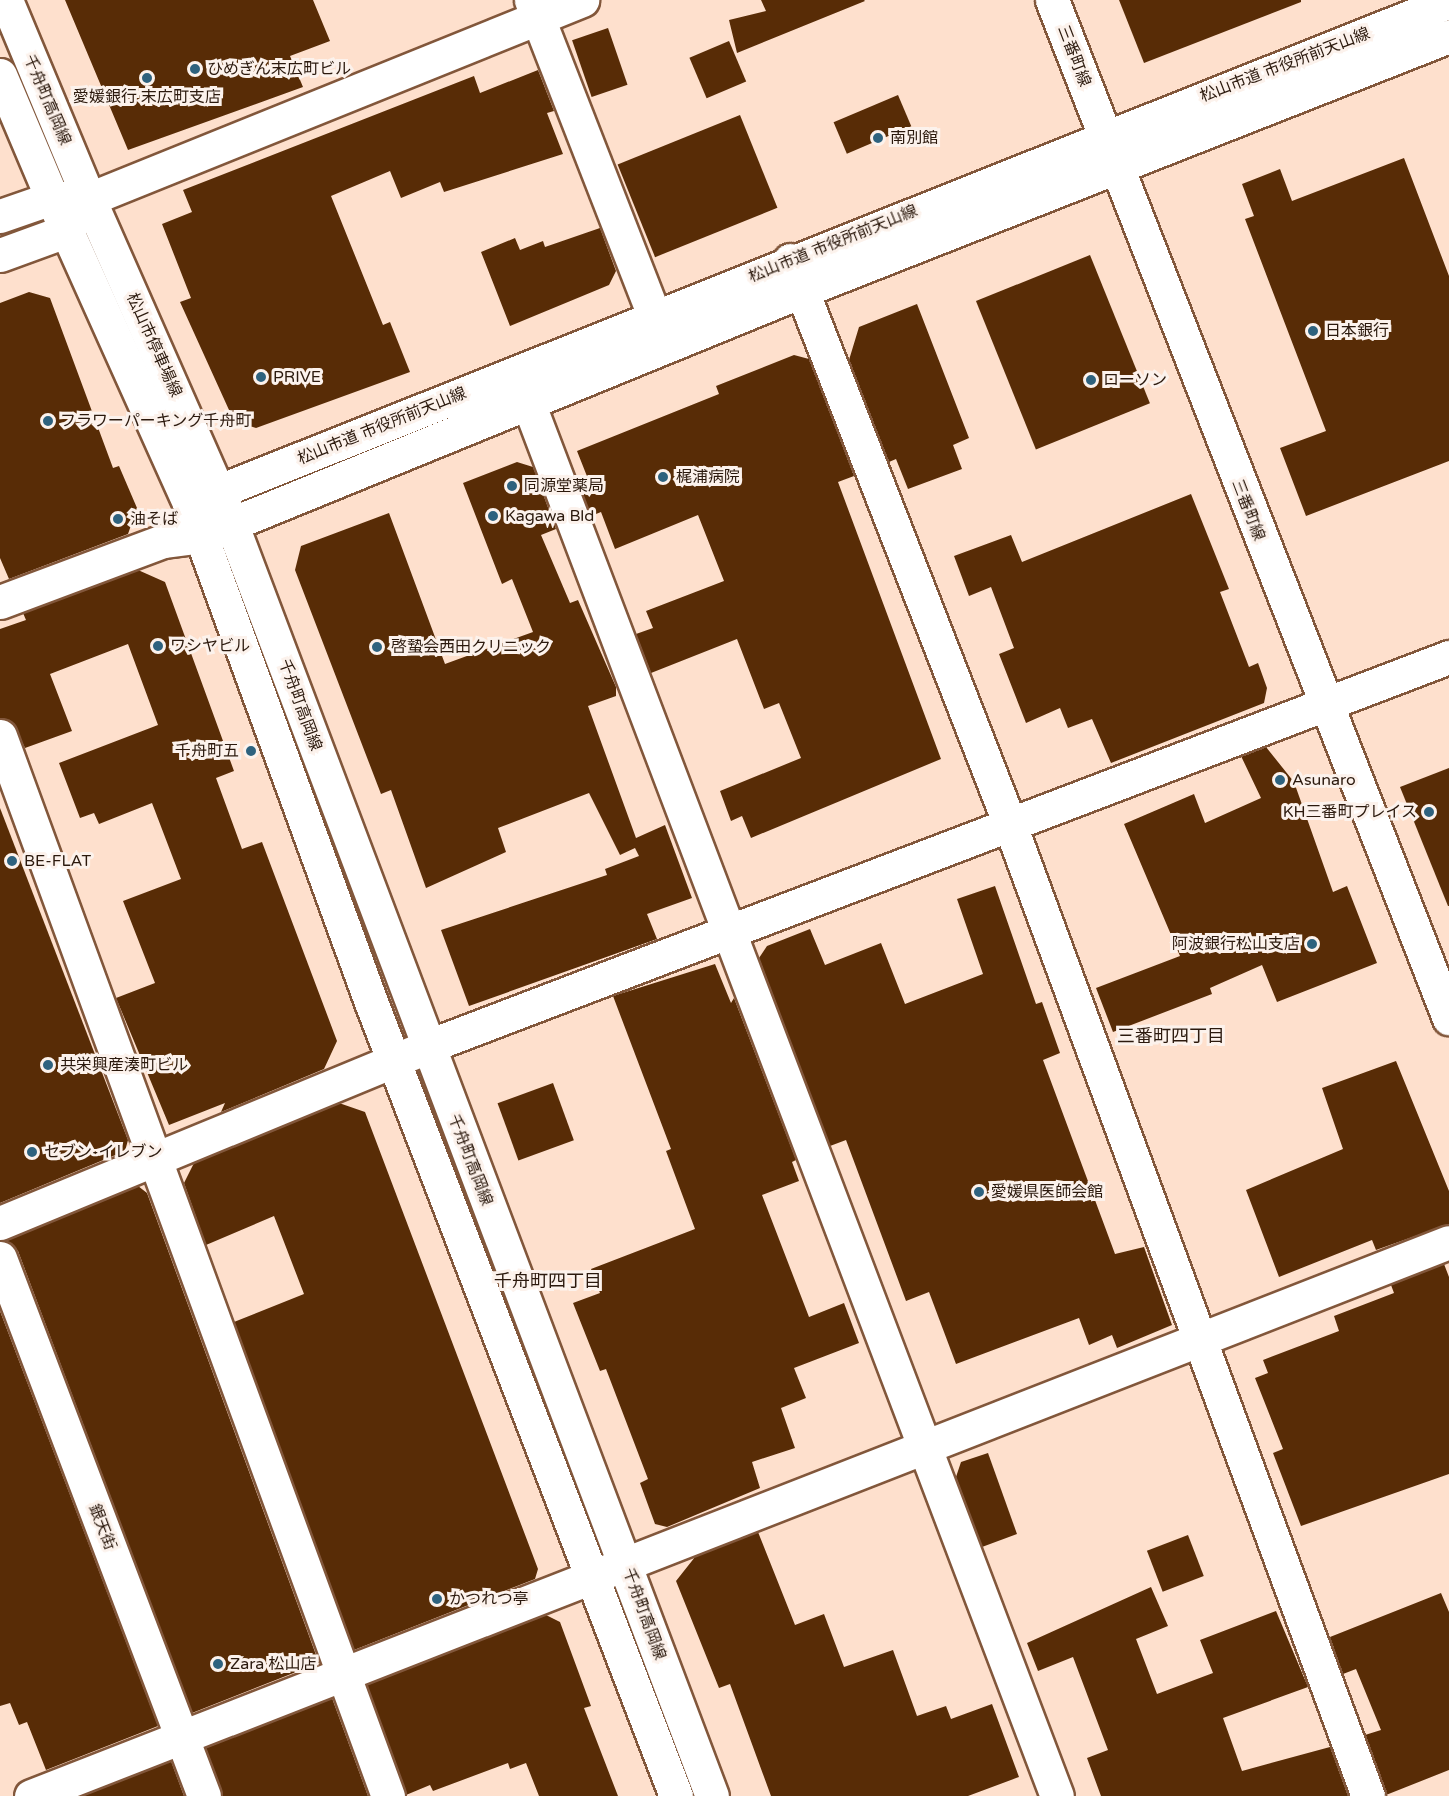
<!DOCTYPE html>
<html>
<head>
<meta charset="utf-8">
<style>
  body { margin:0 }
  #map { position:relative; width:1449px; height:1796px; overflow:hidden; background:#fee0cd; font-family:"Varela Round","Noto Sans JP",sans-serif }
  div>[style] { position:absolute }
  .building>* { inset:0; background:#582c06; transform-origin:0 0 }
  .roads { filter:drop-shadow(2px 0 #82573b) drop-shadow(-2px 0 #82573b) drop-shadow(0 2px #82573b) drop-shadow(0 -2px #82573b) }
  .minor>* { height:33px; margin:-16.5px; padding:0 16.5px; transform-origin:16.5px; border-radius:16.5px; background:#fff }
  .major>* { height:33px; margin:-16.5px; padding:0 16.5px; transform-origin:16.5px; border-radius:16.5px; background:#fff }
  .dots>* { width:16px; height:16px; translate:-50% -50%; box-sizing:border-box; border:3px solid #fcf2ec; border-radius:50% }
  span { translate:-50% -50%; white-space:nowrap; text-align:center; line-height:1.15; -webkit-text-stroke:6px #fcf2ec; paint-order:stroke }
  .street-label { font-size:16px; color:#2b190d }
  .poi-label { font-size:16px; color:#2b190d }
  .left { translate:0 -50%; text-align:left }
  .right { translate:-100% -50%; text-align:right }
  .neighbourhood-label { font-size:18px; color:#2b190d }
</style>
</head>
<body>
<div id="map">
  <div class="building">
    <i style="clip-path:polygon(65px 0,313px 0,330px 41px,290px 56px,303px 87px,128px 150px)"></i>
    <i style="clip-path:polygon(761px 0,864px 0,865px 1px,737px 53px,729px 20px,766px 11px)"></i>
    <i style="clip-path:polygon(1119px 0,1301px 0,1301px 2px,1144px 63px)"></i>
    <i style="left:608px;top:28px;width:60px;height:38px;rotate:71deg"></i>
    <i style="left:729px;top:41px;width:44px;height:43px;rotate:67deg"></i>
    <i style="clip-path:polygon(538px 70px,554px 111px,547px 113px,563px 154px,444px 192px,440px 182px,401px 198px,390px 171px,331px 196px,383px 325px,390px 322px,410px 372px,256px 428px,234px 421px,180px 302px,191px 298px,162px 224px,192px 212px,183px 190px,474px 76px,480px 93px)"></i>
    <i style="left:898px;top:95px;width:34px;height:70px;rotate:67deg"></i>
    <i style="left:740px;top:115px;width:100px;height:132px;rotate:68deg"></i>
    <i style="clip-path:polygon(1404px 158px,1449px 276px,1449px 461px,1306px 516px,1280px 448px,1326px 431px,1245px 219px,1254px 216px,1242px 184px,1280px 169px,1292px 201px)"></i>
    <i style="clip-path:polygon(600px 228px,616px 271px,609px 285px,510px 326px,481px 252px,515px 238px,520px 250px,543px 241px,545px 247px)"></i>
    <i style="left:1090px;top:255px;width:160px;height:123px;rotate:68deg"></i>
    <i style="clip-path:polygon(29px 292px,50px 298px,113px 468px,119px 466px,137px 508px,128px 534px,9px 579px,0 558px,0 303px)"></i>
    <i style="clip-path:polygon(917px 304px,969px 438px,953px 445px,962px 469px,908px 489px,896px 459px,889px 462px,849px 360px,859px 327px)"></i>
    <i style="clip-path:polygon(794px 355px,809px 359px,854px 476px,838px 482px,941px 759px,751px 838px,742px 816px,731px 821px,720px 791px,801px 758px,779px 703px,764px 709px,737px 639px,651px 673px,636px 634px,653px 628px,646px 611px,724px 581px,698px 515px,615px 549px,601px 512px,591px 516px,579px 485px,592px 489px,577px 451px,719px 394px,716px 386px)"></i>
    <i style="clip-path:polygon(517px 462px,533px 467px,556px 529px,541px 535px,570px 603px,578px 600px,616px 687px,616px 696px,588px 706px,636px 838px,665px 825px,692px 898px,647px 914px,657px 939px,469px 1006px,441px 930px,607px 875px,605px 869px,639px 856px,635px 848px,620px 855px,589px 793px,498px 828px,506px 852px,426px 888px,391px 790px,381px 794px,295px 570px,301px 546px,389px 513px,445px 664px,533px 632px,512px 579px,502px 584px,463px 483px)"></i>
    <i style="clip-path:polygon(1191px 494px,1229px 589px,1220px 592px,1249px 667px,1258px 663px,1267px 688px,1264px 703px,1111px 763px,1092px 719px,1068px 728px,1060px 708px,1026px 723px,999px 654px,1014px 648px,991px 587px,969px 596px,954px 556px,1011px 535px,1022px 562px)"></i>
    <i style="clip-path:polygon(138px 570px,165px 582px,234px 771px,216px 778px,242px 849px,262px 842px,337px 1041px,324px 1069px,221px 1112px,225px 1103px,169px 1125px,116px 998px,155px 983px,123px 901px,181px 879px,152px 803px,99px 824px,94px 813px,80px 818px,59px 763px,158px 725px,128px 644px,50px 674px,72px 731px,25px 748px,12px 722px,0 718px,0 629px,26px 620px,23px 613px)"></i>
    <i style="clip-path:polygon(1266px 747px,1294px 782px,1333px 892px,1347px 886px,1377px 963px,1277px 1002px,1262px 965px,1210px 988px,1212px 994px,1113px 1032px,1096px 988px,1180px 956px,1124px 824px,1194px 794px,1205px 823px,1261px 798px,1241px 756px)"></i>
    <i style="clip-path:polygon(1449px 768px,1449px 906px,1448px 906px,1400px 787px)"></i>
    <i style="clip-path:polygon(0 808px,128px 1140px,125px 1151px,0 1203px)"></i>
    <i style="clip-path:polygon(995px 886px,1036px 1004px,1042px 1002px,1060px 1053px,1043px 1060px,1115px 1254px,1144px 1247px,1172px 1325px,1117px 1348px,1112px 1335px,1089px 1345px,1079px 1318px,956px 1364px,929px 1292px,906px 1301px,846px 1140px,830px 1146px,759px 958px,767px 946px,810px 929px,825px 965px,881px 943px,905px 1004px,983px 974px,957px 899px)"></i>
    <i style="clip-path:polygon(715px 964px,731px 1003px,734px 998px,796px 1160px,792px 1162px,799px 1181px,762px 1195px,809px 1317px,844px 1303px,859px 1343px,794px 1368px,806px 1398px,781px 1408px,795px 1448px,752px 1462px,760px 1488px,667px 1527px,655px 1524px,640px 1483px,648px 1479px,606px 1369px,600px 1371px,573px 1303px,600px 1293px,591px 1269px,695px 1229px,666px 1151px,671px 1149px,613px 996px)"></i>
    <i style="clip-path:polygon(1396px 1061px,1449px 1191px,1449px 1224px,1376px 1250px,1372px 1240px,1279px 1277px,1246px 1190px,1343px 1149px,1322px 1088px)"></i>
    <i style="left:553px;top:1083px;width:61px;height:59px;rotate:70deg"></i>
    <i style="clip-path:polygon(339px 1103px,365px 1112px,538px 1569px,535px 1579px,354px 1650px,234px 1322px,304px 1294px,274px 1216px,206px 1245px,184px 1183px,194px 1163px)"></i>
    <i style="clip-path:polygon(138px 1186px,147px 1193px,319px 1663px,192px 1713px,18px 1251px,6px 1241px)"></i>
    <i style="clip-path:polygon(1444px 1264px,1449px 1277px,1449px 1474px,1301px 1526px,1273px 1453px,1283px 1449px,1255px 1378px,1268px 1373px,1263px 1360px,1339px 1331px,1334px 1316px,1394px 1293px,1391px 1285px)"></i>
    <i style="clip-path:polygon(0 1311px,158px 1726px,46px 1770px,27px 1722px,19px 1725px,10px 1703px,0 1706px)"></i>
    <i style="clip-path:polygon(988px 1453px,1017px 1534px,982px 1547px,956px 1477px,961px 1462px)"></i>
    <i style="clip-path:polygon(758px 1532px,795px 1625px,824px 1614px,844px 1667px,893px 1650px,917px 1716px,946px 1706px,951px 1719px,992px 1704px,1019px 1777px,968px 1796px,771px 1796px,730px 1684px,719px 1688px,676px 1581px,695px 1557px)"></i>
    <i style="left:1188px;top:1535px;width:44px;height:44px;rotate:69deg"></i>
    <i style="clip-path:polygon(1151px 1587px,1168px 1626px,1136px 1639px,1157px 1694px,1213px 1673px,1200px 1640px,1276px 1611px,1308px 1687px,1223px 1718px,1242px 1771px,1330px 1747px,1348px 1796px,1101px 1796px,1087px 1758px,1108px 1750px,1073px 1657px,1038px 1671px,1027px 1643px)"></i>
    <i style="clip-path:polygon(1441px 1593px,1449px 1612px,1449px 1770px,1386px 1795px,1365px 1735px,1381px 1730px,1356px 1669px,1343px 1674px,1330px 1637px)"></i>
    <i style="clip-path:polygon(546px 1615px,560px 1622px,591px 1706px,584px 1708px,618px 1796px,539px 1796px,526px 1763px,510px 1769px,508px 1763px,433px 1791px,430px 1785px,406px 1795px,367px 1685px)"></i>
    <i style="clip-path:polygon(332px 1698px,368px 1796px,222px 1796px,206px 1748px)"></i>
    <i style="clip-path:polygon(171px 1761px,184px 1796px,83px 1796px)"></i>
  </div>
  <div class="roads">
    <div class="minor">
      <i style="left:6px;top:0;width:216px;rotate:67.4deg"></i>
      <i style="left:89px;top:199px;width:532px;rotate:-21.98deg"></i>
      <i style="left:531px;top:0;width:361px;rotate:68.7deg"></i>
      <i style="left:1052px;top:0;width:1093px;rotate:68.7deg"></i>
      <i style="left:0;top:75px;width:134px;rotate:67.1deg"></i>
      <i style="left:790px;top:260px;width:603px;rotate:68.71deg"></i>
      <i style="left:1009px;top:822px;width:1038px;rotate:69.77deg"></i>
      <i style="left:520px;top:381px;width:1513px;rotate:69.22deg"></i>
      <i style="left:224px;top:504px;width:1381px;rotate:69.31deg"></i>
      <i style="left:0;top:602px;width:174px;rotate:-20.5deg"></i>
      <i style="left:163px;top:541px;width:39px;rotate:-7deg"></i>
      <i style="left:202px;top:536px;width:650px;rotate:-22.23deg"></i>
      <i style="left:804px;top:290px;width:693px;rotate:-21.49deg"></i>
      <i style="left:0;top:736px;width:1129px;rotate:69.9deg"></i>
      <i style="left:0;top:1223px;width:461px;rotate:-22.4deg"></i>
      <i style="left:426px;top:1047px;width:1095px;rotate:-20.87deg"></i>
      <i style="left:0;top:1258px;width:575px;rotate:69.23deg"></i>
      <i style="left:31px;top:1796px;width:1522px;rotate:-21.34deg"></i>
      <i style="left:676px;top:1796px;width:851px;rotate:-111.01deg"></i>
      <i style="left:371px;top:1002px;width:531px;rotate:-110.04deg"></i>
      <i style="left:189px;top:503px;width:1356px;rotate:-21.72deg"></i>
    </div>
    <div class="major">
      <i style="left:52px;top:198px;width:334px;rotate:65.8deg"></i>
      <i style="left:89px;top:199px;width:319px;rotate:66.2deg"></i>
      <i style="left:0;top:216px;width:55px;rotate:-19.1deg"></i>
      <i style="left:52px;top:198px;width:20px"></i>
      <i style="left:0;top:255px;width:70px;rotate:-20deg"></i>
      <i style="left:66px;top:231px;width:20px;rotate:-53deg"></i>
    </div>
  </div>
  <div class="dots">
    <i style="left:195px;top:69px;background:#2e627e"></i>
    <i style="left:147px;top:78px;background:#2e627e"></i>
    <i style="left:878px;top:138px;background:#2e627e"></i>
    <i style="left:1313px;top:331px;background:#2e627e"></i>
    <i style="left:261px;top:377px;background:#2e627e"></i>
    <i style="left:1091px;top:380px;background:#2e627e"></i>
    <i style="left:48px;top:421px;background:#2e627e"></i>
    <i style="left:663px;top:477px;background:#2e627e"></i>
    <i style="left:512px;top:486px;background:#2e627e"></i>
    <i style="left:493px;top:516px;background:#2e627e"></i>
    <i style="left:118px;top:519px;background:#2e627e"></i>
    <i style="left:158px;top:646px;background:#2e627e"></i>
    <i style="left:377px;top:647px;background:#2e627e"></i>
    <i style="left:251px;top:751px;background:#2e627e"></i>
    <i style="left:1280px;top:780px;background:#2e627e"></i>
    <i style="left:1429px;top:812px;background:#2e627e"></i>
    <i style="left:12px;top:861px;background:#2e627e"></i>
    <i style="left:1312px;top:944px;background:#2e627e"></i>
    <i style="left:48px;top:1065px;background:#2e627e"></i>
    <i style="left:32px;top:1152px;background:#2e627e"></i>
    <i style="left:979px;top:1192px;background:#2e627e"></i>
    <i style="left:437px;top:1599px;background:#2e627e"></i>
    <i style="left:218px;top:1664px;background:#2e627e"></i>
  </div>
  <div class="street-label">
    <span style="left:1074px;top:56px;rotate:69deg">三番町線</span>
    <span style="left:1285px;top:65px;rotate:-21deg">松山市道 市役所前天山線</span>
    <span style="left:47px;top:100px;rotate:67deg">千舟町高岡線</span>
    <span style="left:833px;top:244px;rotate:-22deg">松山市道 市役所前天山線</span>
    <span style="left:154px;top:345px;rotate:66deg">松山市停車場線</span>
    <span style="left:382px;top:426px;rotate:-22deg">松山市道 市役所前天山線</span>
    <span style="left:1248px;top:510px;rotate:69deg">三番町線</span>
    <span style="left:300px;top:705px;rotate:70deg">千舟町高岡線</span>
    <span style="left:470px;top:1160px;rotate:69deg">千舟町高岡線</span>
    <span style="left:102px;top:1527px;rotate:69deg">銀天街</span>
    <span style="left:644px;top:1614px;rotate:70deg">千舟町高岡線</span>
  </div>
  <div class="poi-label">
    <span class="left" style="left:207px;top:69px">ひめぎん末広町ビル</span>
    <span style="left:147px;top:97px">愛媛銀行 末広町支店</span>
    <span class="left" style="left:890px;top:138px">南別館</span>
    <span class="left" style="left:1325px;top:331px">日本銀行</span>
    <span class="left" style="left:273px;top:377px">PRIVE</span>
    <span class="left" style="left:1103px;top:380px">ローソン</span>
    <span class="left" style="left:60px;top:421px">フラワーパーキング千舟町</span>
    <span class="left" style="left:676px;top:477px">梶浦病院</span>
    <span class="left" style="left:524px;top:486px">同源堂薬局</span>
    <span class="left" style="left:505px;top:516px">Kagawa Bld</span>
    <span class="left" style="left:130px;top:519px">油そば</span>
    <span class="left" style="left:170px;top:646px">ワシヤビル</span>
    <span class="left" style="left:391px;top:647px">啓蟄会西田クリニック</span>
    <span class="right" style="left:239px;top:751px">千舟町五</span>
    <span class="left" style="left:1292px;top:780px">Asunaro</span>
    <span class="right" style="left:1417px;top:812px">KH三番町プレイス</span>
    <span class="left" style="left:24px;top:861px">BE-FLAT</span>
    <span class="right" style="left:1300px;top:944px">阿波銀行松山支店</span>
    <span class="left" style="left:60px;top:1065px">共栄興産湊町ビル</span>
    <span class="left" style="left:44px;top:1152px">セブン-イレブン</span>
    <span class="left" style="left:991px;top:1192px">愛媛県医師会館</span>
    <span class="left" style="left:449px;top:1599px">かつれつ亭</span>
    <span class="left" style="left:230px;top:1664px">Zara 松山店</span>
  </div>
  <div class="neighbourhood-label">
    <span style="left:1171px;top:1036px">三番町四丁目</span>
    <span style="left:548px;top:1281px">千舟町四丁目</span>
  </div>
</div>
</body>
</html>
